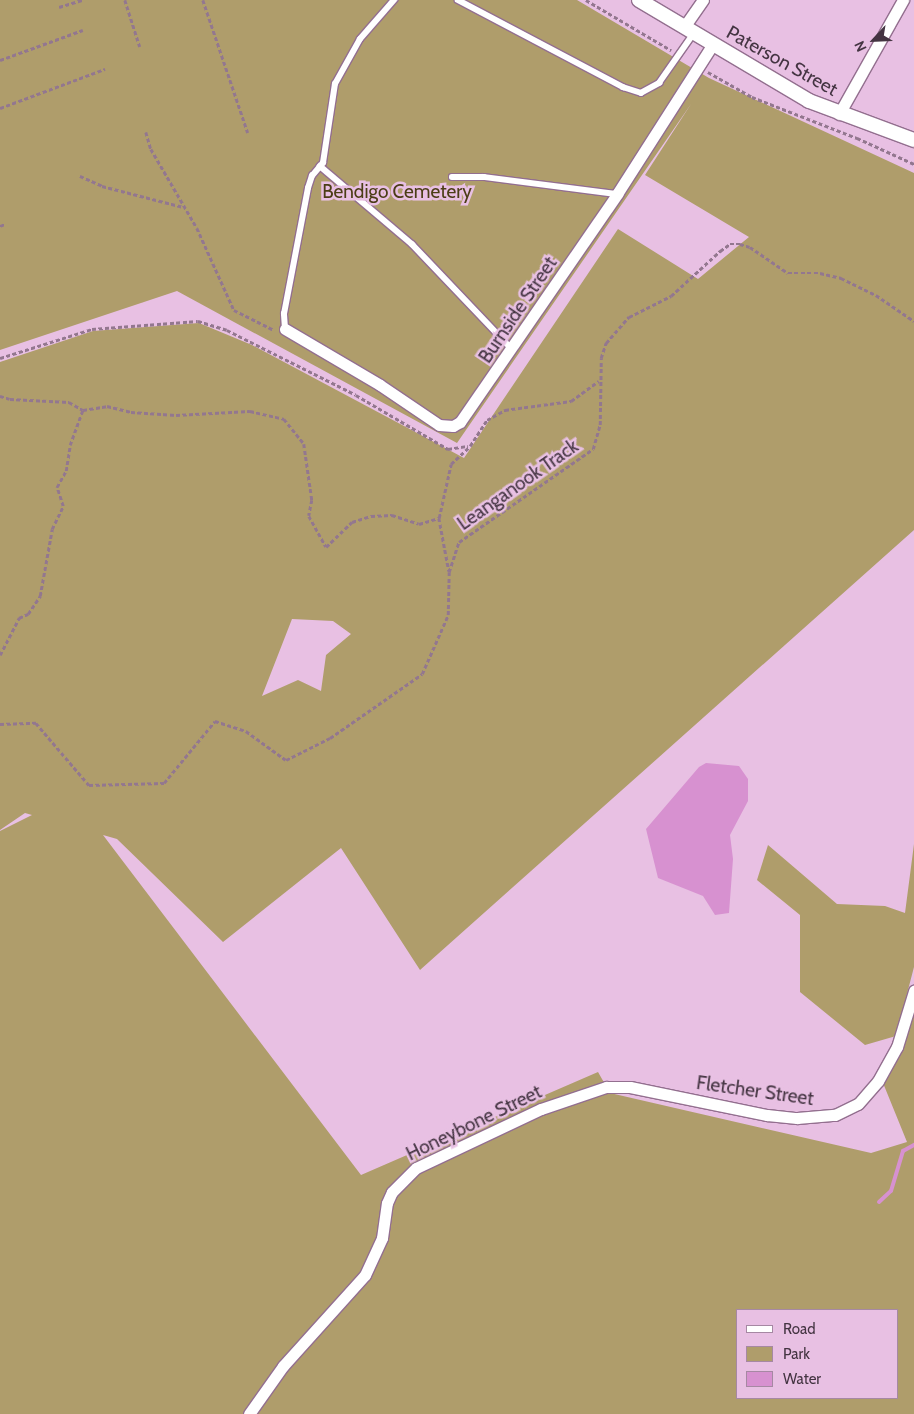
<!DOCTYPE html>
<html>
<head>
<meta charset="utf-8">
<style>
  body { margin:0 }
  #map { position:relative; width:914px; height:1414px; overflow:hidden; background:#e8c0e3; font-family:Cabin,sans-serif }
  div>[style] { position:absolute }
  .green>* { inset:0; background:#af9d6b }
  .water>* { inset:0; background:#d791d0 }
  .stream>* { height:4px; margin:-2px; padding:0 2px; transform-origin:2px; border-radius:2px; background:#d791d0 }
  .path>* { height:2.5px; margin-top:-1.25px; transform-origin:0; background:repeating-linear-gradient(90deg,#93778f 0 4px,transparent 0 6.5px) }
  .roads { filter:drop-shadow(1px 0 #936f8f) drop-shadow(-1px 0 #936f8f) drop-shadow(0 1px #936f8f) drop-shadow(0 -1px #936f8f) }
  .service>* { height:5.5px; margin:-2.75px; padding:0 2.75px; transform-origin:2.75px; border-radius:2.75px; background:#fff }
  .minor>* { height:11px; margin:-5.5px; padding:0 5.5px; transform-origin:5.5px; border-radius:5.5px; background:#fff }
  .tertiary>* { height:14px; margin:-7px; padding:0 7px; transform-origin:7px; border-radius:7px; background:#fff }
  span { translate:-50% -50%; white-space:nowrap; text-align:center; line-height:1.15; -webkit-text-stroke:5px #e8c0e3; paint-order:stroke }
  .street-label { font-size:19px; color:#443442 }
  .park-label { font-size:19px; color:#4b3d16 }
  .legend { position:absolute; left:736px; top:1309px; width:162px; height:90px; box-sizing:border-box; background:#e8c0e3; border:1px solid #a688a3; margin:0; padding:6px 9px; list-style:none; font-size:15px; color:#443442 }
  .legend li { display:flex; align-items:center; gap:10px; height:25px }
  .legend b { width:25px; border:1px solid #a688a3 }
  .north { position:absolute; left:849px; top:15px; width:50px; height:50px; -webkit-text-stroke:4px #e8c0e3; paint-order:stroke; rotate:245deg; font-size:14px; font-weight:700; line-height:20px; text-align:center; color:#443442 }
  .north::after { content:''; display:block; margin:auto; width:18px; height:22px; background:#443442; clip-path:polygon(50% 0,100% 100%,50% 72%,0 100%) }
</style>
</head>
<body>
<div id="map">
  <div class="green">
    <i style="clip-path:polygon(evenodd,0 0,577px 0,709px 78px,914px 173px,914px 530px,420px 970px,341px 848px,223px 942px,117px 839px,103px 835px,361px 1175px,598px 1072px,610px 1093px,871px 1153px,907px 1142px,883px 1083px,914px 1006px,914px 1414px,0 1414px,0 831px,32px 815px,25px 813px,0 830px,0 362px,93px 331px,199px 323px,252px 345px,464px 458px,618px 229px,698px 279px,749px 237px,645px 175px,691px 104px,457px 443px,177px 291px,0 350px,0 0,292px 619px,333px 621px,351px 634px,326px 655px,321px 691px,298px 680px,262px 696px,292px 619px,0 0,738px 1310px,898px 1310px,898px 1398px,738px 1398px,738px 1310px)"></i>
    <i style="clip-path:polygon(914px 844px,914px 967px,896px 1036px,865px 1045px,800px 992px,800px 915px,757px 880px,768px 845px,837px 904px,885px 906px,905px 913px)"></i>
  </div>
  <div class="water">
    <i style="clip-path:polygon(706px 763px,739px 766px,748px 779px,748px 801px,730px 835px,733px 859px,729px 913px,715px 915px,703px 896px,658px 878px,646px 829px,699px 767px)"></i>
  </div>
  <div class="stream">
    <i style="left:879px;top:1202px;width:16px;rotate:-43deg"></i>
    <i style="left:891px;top:1191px;width:42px;rotate:-73.3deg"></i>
    <i style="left:903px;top:1151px;width:13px;rotate:-29deg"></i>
  </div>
  <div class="path">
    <i style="left:125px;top:0;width:49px;rotate:72.3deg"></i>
    <i style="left:203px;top:0;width:140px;rotate:71.3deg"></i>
    <i style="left:586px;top:0;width:99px;rotate:30.5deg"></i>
    <i style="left:59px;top:7px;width:24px;rotate:-17deg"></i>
    <i style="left:0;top:60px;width:88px;rotate:-19.9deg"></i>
    <i style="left:708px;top:72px;width:51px;rotate:29.6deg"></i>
    <i style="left:752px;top:97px;width:113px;rotate:21.3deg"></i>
    <i style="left:857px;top:138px;width:63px;rotate:24.5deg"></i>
    <i style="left:0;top:108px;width:112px;rotate:-20.4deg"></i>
    <i style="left:146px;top:132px;width:18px;rotate:74deg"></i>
    <i style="left:151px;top:149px;width:91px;rotate:59.8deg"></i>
    <i style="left:197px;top:228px;width:90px;rotate:65.7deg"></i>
    <i style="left:234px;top:310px;width:45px;rotate:26.6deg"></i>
    <i style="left:80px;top:176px;width:24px;rotate:24deg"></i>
    <i style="left:102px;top:186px;width:84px;rotate:14.5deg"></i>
    <i style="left:0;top:226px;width:5px;rotate:-22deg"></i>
    <i style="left:0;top:358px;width:96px;rotate:-17.5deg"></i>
    <i style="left:92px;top:329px;width:106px;rotate:-4.3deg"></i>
    <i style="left:198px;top:321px;width:30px;rotate:17deg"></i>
    <i style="left:227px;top:330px;width:144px;rotate:26.7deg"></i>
    <i style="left:356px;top:395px;width:107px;rotate:30.4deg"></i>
    <i style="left:448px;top:449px;width:20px;rotate:-9deg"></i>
    <i style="left:0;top:396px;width:10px;rotate:17deg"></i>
    <i style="left:10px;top:399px;width:59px;rotate:2.9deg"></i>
    <i style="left:69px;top:402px;width:16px;rotate:30deg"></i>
    <i style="left:439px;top:518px;width:54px;rotate:79.3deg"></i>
    <i style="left:0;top:655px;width:42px;rotate:-62.8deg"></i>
    <i style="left:19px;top:618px;width:10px;rotate:-24deg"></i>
    <i style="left:28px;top:614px;width:22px;rotate:-56deg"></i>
    <i style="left:40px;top:596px;width:68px;rotate:-79.8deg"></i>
    <i style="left:52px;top:529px;width:25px;rotate:-64deg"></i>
    <i style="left:63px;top:506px;width:20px;rotate:-108deg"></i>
    <i style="left:57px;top:487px;width:18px;rotate:-61deg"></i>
    <i style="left:66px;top:471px;width:26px;rotate:-81deg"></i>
    <i style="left:70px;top:445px;width:37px;rotate:-70deg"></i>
    <i style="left:83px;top:410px;width:24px;rotate:-9deg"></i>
    <i style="left:107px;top:406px;width:25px;rotate:14deg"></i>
    <i style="left:131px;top:412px;width:45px;rotate:3.8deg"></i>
    <i style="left:176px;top:415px;width:74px;rotate:-3.1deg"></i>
    <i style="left:250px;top:411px;width:35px;rotate:13deg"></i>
    <i style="left:284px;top:419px;width:32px;rotate:51deg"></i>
    <i style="left:304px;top:444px;width:57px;rotate:81.9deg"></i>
    <i style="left:312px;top:500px;width:16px;rotate:101deg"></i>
    <i style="left:309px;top:516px;width:35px;rotate:61deg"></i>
    <i style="left:326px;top:547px;width:36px;rotate:-44deg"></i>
    <i style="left:352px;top:522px;width:20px;rotate:-18deg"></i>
    <i style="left:371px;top:516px;width:21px;rotate:-3deg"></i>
    <i style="left:392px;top:515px;width:28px;rotate:18deg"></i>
    <i style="left:419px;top:524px;width:21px;rotate:-17deg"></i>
    <i style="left:439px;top:518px;width:55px;rotate:-77.5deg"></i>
    <i style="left:451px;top:464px;width:26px;rotate:-43deg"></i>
    <i style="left:470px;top:446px;width:31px;rotate:-57deg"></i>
    <i style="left:487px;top:420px;width:21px;rotate:-29deg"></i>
    <i style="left:505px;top:410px;width:67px;rotate:-7.8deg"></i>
    <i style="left:571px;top:401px;width:34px;rotate:-36deg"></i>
    <i style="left:0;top:724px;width:36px;rotate:-2deg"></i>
    <i style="left:36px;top:723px;width:82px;rotate:49.5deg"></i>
    <i style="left:89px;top:785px;width:75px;rotate:-1.5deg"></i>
    <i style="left:164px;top:783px;width:80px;rotate:-50.6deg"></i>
    <i style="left:215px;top:721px;width:33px;rotate:18deg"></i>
    <i style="left:246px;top:731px;width:49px;rotate:35.9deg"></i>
    <i style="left:286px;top:760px;width:49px;rotate:-26.6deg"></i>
    <i style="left:330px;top:738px;width:112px;rotate:-34.8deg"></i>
    <i style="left:422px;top:674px;width:64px;rotate:-66.2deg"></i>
    <i style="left:448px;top:615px;width:43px;rotate:-88.7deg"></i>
    <i style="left:449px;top:572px;width:32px;rotate:-72deg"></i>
    <i style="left:459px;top:542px;width:163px;rotate:-34.8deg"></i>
    <i style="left:593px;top:449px;width:25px;rotate:-74deg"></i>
    <i style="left:600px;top:425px;width:67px;rotate:-89.1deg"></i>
    <i style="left:601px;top:358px;width:16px;rotate:-72deg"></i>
    <i style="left:606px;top:343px;width:35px;rotate:-49deg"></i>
    <i style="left:629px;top:317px;width:47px;rotate:-26.6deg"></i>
    <i style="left:671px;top:296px;width:67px;rotate:-42.6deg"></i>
    <i style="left:720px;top:251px;width:12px;rotate:-35deg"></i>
    <i style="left:730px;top:244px;width:10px"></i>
    <i style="left:740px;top:244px;width:10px;rotate:17deg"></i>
    <i style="left:750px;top:247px;width:46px;rotate:34.4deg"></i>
    <i style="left:788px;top:273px;width:32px"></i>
    <i style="left:820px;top:273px;width:22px;rotate:13deg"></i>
    <i style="left:841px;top:278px;width:39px;rotate:26deg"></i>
    <i style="left:876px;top:295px;width:46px;rotate:34.4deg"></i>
  </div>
  <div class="roads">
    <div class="service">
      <i style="left:458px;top:0;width:187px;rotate:27.8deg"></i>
      <i style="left:623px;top:87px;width:19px;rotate:18deg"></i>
      <i style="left:641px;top:93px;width:21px;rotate:-29deg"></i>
      <i style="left:659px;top:83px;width:61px;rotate:-55deg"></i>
      <i style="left:320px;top:166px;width:121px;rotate:40.3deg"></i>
      <i style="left:412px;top:244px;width:145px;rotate:46.4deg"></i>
      <i style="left:452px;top:177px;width:32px"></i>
      <i style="left:484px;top:177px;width:134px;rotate:7.3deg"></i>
      <i style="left:285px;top:329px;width:15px;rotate:-94deg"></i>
      <i style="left:284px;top:314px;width:128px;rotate:-79.2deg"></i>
      <i style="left:308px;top:188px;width:13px;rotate:-72deg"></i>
      <i style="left:312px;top:176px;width:17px;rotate:-50deg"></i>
      <i style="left:323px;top:163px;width:80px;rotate:-81.4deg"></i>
      <i style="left:335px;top:84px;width:51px;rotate:-60.9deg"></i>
      <i style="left:360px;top:39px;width:52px;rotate:-48.9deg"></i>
    </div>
    <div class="minor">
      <i style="left:684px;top:27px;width:33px;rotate:-55deg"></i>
      <i style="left:839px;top:114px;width:131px;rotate:-60.7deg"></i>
      <i style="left:285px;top:329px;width:110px;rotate:30.5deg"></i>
      <i style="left:380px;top:385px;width:71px;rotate:34.1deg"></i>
      <i style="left:439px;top:425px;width:14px;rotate:4deg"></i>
      <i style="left:453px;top:426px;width:8px;rotate:-30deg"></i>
      <i style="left:460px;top:422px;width:277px;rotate:-55.4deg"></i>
      <i style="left:617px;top:194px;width:178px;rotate:-57.4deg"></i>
      <i style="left:249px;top:1414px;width:59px;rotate:-54.7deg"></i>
      <i style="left:283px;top:1366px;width:122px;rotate:-48deg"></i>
      <i style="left:365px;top:1275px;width:41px;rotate:-65.3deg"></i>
      <i style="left:382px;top:1238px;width:35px;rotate:-82deg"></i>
      <i style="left:387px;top:1203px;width:12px;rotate:-66deg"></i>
      <i style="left:392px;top:1192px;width:34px;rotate:-45deg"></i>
      <i style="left:416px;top:1168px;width:138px;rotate:-25.3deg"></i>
      <i style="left:541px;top:1109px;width:69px;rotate:-18.7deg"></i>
      <i style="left:606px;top:1087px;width:24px"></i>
      <i style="left:630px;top:1087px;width:140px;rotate:11.6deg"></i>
      <i style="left:767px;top:1115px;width:30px;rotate:6deg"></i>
      <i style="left:797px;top:1118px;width:38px;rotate:-5deg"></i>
      <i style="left:835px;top:1115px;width:25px;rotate:-26deg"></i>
      <i style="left:858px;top:1104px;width:30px;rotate:-49deg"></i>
      <i style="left:878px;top:1081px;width:39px;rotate:-61deg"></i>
      <i style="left:897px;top:1047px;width:59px;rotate:-73.1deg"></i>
    </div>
    <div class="tertiary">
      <i style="left:639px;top:0;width:198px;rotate:30.7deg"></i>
      <i style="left:809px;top:101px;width:112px;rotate:20.4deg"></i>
    </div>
  </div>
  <div class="street-label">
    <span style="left:782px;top:61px;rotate:29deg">Paterson Street</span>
    <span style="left:518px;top:310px;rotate:-56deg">Burnside Street</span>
    <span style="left:518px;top:485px;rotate:-35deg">Leanganook Track</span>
    <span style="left:755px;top:1091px;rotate:8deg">Fletcher Street</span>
    <span style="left:474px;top:1123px;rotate:-26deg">Honeybone Street</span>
  </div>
  <div class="park-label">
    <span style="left:397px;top:192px">Bendigo Cemetery</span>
  </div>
  <ul class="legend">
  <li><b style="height:6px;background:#fff"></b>Road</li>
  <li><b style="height:14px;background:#af9d6b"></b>Park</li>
  <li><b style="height:14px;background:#d791d0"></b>Water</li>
  </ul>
  <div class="north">N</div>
</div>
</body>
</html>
